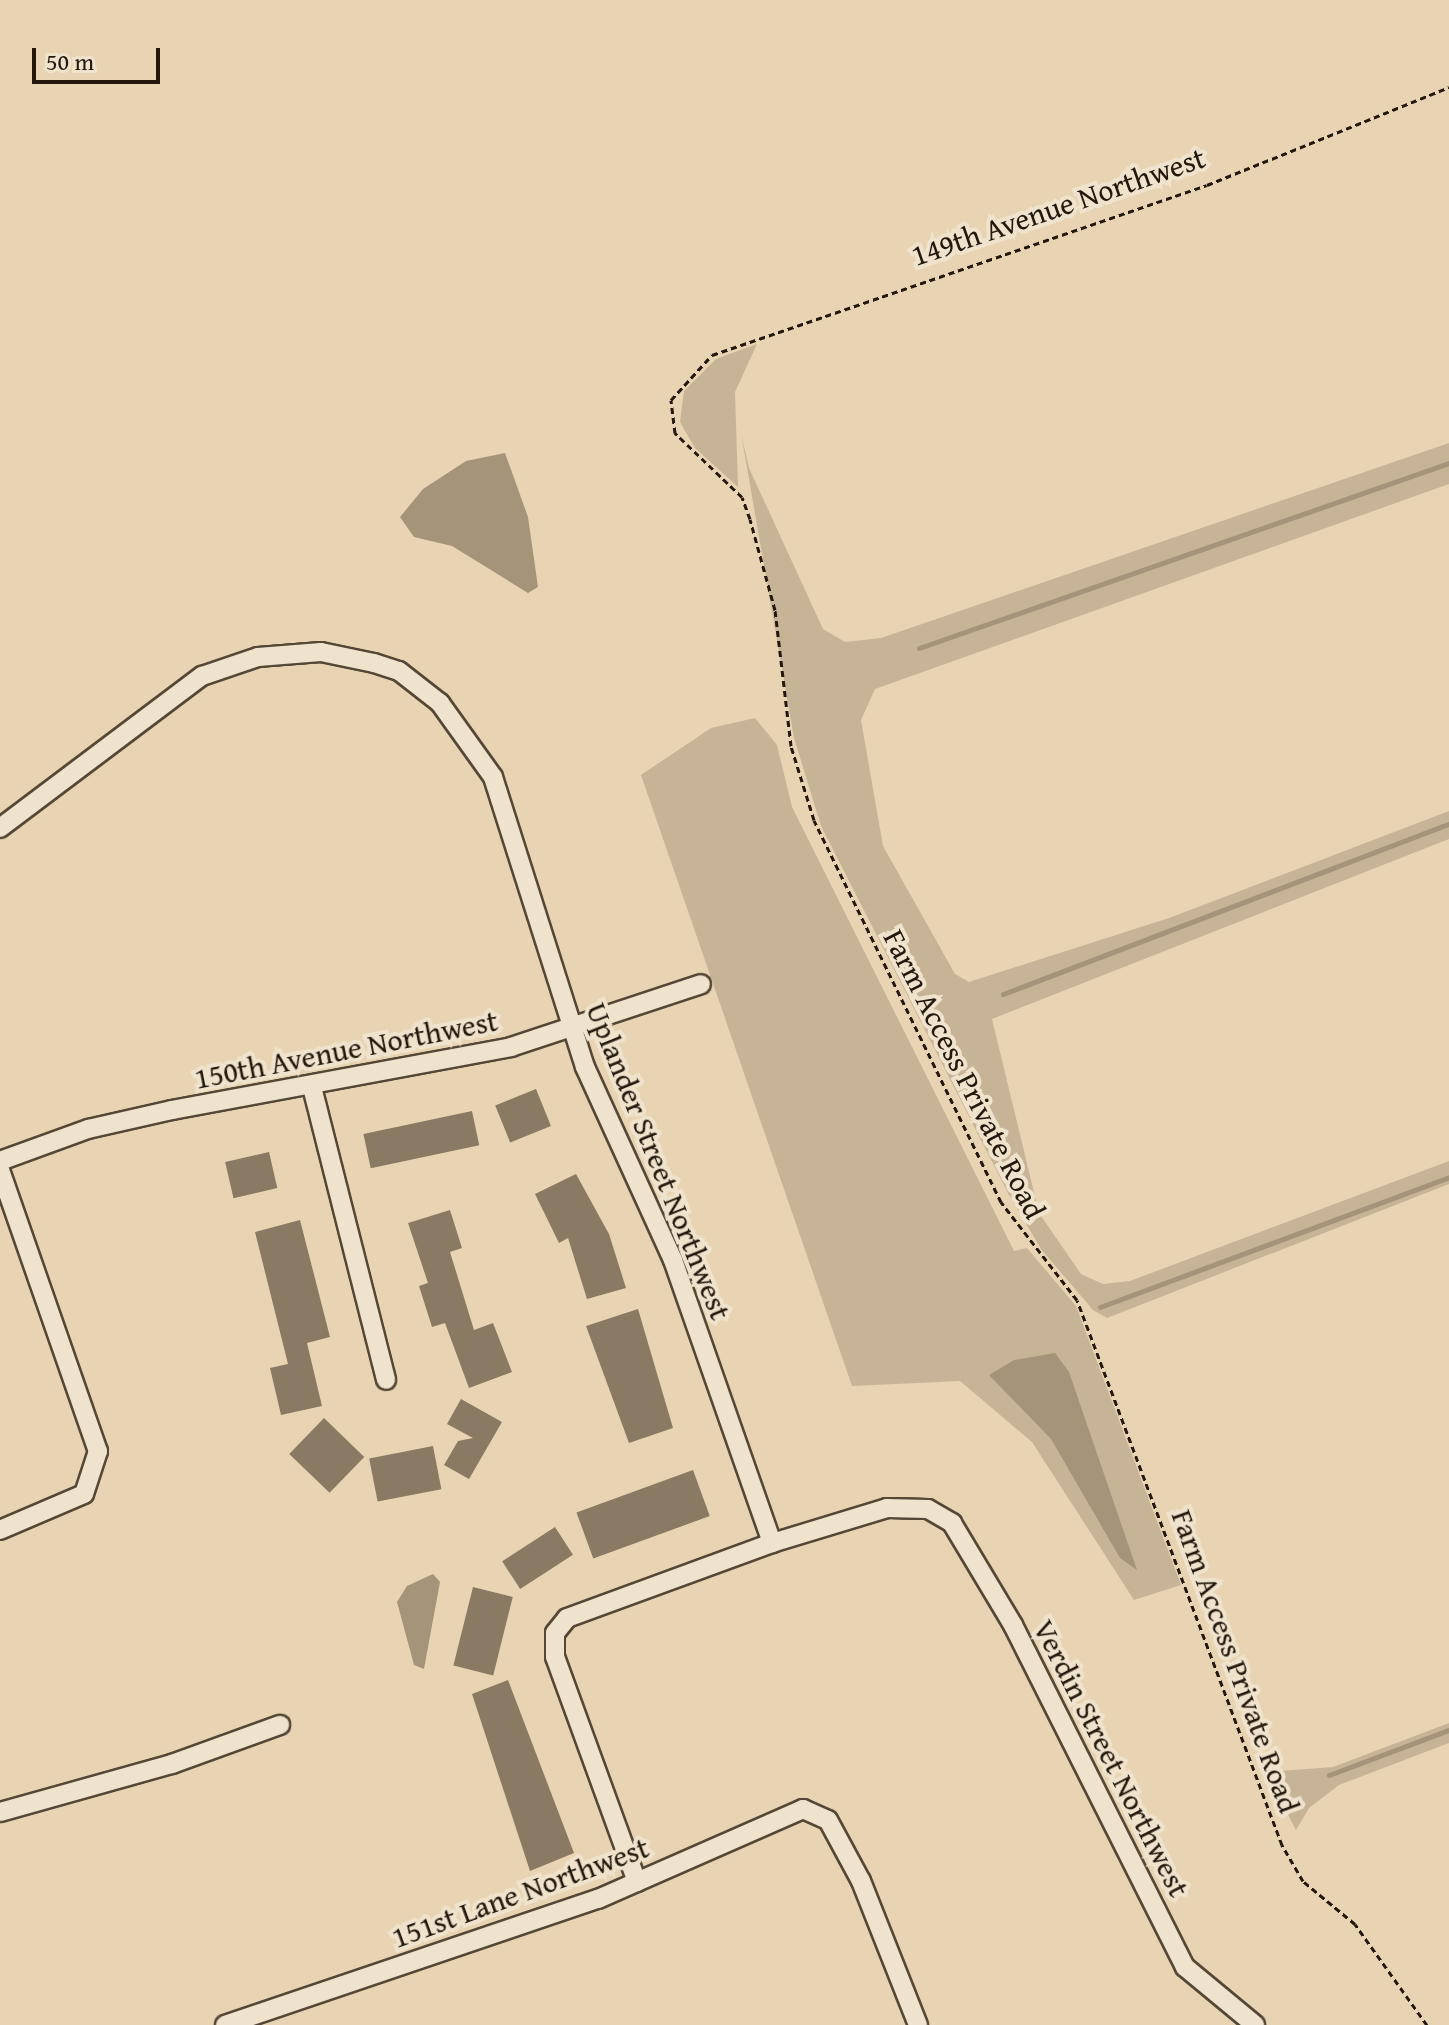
<!DOCTYPE html>
<html>
<head>
<meta charset="utf-8">
<style>
  body { margin:0 }
  #map { position:relative; width:1449px; height:2025px; overflow:hidden; background:#e8d4b2; font-family:"Gentium Book Plus",serif }
  div>[style] { position:absolute }
  .green>* { inset:0; background:#c7b496 }
  .water>* { inset:0; background:#a5947a }
  .stream>* { height:5px; margin:-2.5px; padding:0 2.5px; transform-origin:2.5px; border-radius:2.5px; background:#a5947a }
  .building>* { inset:0; background:#8a7a63; transform-origin:0 0 }
  .path>* { height:3px; margin-top:-1.5px; transform-origin:0; background:repeating-linear-gradient(90deg,#24180d 0 6px,transparent 0 10px) }
  .roads { filter:drop-shadow(2px 0 #554736) drop-shadow(-2px 0 #554736) drop-shadow(0 2px #554736) drop-shadow(0 -2px #554736) }
  .street>* { height:18px; margin:-9px; padding:0 9px; transform-origin:9px; border-radius:9px; background:#f0e3cd }
  span { translate:-50% -50%; white-space:nowrap; text-align:center; line-height:1.15; -webkit-text-stroke:8px #f0e3cd; paint-order:stroke }
  .street-label { font-size:30px; color:#24180d }
  .scale { position:absolute; left:32px; top:48px; width:128px; height:36px; box-sizing:border-box; border:4px solid #24180d; border-top:0; padding-left:10px; font-size:24px; line-height:28px; white-space:nowrap; color:#24180d; -webkit-text-stroke:6px #f0e3cd; paint-order:stroke }
</style>
</head>
<body>
<div id="map">
  <div class="green">
    <i style="clip-path:polygon(757px 344px,735px 392px,738px 487px,695px 448px,680px 422px,684px 391px,716px 359px)"></i>
    <i style="clip-path:polygon(741px 433px,749px 468px,823px 629px,845px 642px,881px 638px,1449px 443px,1449px 484px,875px 689px,861px 720px,883px 846px,955px 974px,969px 982px,1169px 918px,1449px 811px,1449px 839px,992px 1019px,1039px 1213px,1081px 1274px,1103px 1284px,1130px 1281px,1449px 1161px,1449px 1184px,1107px 1318px,1093px 1310px,1041px 1249px,1008px 1193px,821px 826px,794px 738px)"></i>
    <i style="clip-path:polygon(755px 718px,777px 745px,792px 807px,1014px 1251px,1027px 1248px,1076px 1306px,1181px 1585px,1134px 1600px,1032px 1442px,960px 1381px,852px 1386px,641px 775px,711px 728px)"></i>
    <i style="clip-path:polygon(1449px 1723px,1449px 1743px,1339px 1785px,1309px 1808px,1296px 1830px,1265px 1772px,1333px 1767px)"></i>
  </div>
  <div class="water">
    <i style="clip-path:polygon(505px 453px,528px 517px,538px 587px,528px 593px,452px 546px,414px 537px,400px 517px,423px 489px,466px 461px)"></i>
    <i style="clip-path:polygon(1055px 1353px,1069px 1372px,1137px 1570px,1120px 1558px,1051px 1439px,989px 1375px,1014px 1360px)"></i>
    <i style="clip-path:polygon(433px 1574px,440px 1582px,424px 1669px,414px 1665px,397px 1602px,407px 1586px)"></i>
  </div>
  <div class="stream">
    <i style="left:919px;top:648px;width:561px;rotate:-19.24deg"></i>
    <i style="left:1003px;top:994px;width:477px;rotate:-20.9deg"></i>
    <i style="left:1100px;top:1307px;width:372px;rotate:-20.4deg"></i>
    <i style="left:1329px;top:1775px;width:128px;rotate:-20.6deg"></i>
  </div>
  <div class="building">
    <i style="left:536px;top:1089px;width:40px;height:44px;rotate:68deg"></i>
    <i style="left:472px;top:1111px;width:35px;height:111px;rotate:78deg"></i>
    <i style="left:269px;top:1152px;width:37px;height:45px;rotate:77deg"></i>
    <i style="clip-path:polygon(576px 1174px,609px 1234px,626px 1288px,587px 1299px,568px 1238px,559px 1243px,535px 1194px)"></i>
    <i style="clip-path:polygon(450px 1210px,462px 1248px,450px 1252px,474px 1330px,493px 1323px,512px 1372px,469px 1388px,445px 1323px,432px 1327px,419px 1286px,428px 1283px,408px 1223px)"></i>
    <i style="clip-path:polygon(300px 1220px,330px 1337px,307px 1343px,322px 1406px,281px 1415px,270px 1368px,288px 1364px,255px 1232px)"></i>
    <i style="clip-path:polygon(638px 1309px,673px 1428px,629px 1443px,586px 1326px)"></i>
    <i style="clip-path:polygon(461px 1399px,502px 1422px,469px 1479px,444px 1465px,458px 1441px,473px 1438px,447px 1424px)"></i>
    <i style="left:324px;top:1418px;width:56px;height:50px;rotate:44deg"></i>
    <i style="left:433px;top:1446px;width:44px;height:65px;rotate:79deg"></i>
    <i style="left:693px;top:1470px;width:49px;height:124px;rotate:70deg"></i>
    <i style="left:555px;top:1527px;width:33px;height:63px;rotate:57deg"></i>
    <i style="left:473px;top:1587px;width:41px;height:81px;rotate:14deg"></i>
    <i style="clip-path:polygon(508px 1680px,574px 1853px,530px 1871px,472px 1694px)"></i>
  </div>
  <div class="path">
    <i style="left:1427px;top:2025px;width:124px;rotate:-125.5deg"></i>
    <i style="left:1355px;top:1924px;width:67px;rotate:-140.4deg"></i>
    <i style="left:1303px;top:1881px;width:42px;rotate:-120.3deg"></i>
    <i style="left:1282px;top:1845px;width:582px;rotate:-110.61deg"></i>
    <i style="left:1077px;top:1300px;width:124px;rotate:-127.8deg"></i>
    <i style="left:1001px;top:1202px;width:425px;rotate:-116.1deg"></i>
    <i style="left:814px;top:820px;width:77px;rotate:-107.3deg"></i>
    <i style="left:791px;top:746px;width:137px;rotate:-96.7deg"></i>
    <i style="left:775px;top:610px;width:94px;rotate:-105.4deg"></i>
    <i style="left:750px;top:519px;width:23px;rotate:-110deg"></i>
    <i style="left:742px;top:497px;width:93px;rotate:-136.3deg"></i>
    <i style="left:675px;top:433px;width:33px;rotate:-97deg"></i>
    <i style="left:671px;top:400px;width:61px;rotate:-47.7deg"></i>
    <i style="left:712px;top:355px;width:523px;rotate:-18.95deg"></i>
    <i style="left:1207px;top:185px;width:261px;rotate:-22deg"></i>
  </div>
  <div class="roads">
    <div class="street">
      <i style="left:0;top:828px;width:253px;rotate:-37deg"></i>
      <i style="left:202px;top:676px;width:59px;rotate:-18.7deg"></i>
      <i style="left:258px;top:657px;width:63px;rotate:-4.5deg"></i>
      <i style="left:321px;top:652px;width:54px;rotate:11.7deg"></i>
      <i style="left:374px;top:663px;width:26px;rotate:18deg"></i>
      <i style="left:399px;top:671px;width:52px;rotate:38deg"></i>
      <i style="left:440px;top:703px;width:91px;rotate:54.4deg"></i>
      <i style="left:493px;top:777px;width:304px;rotate:72.4deg"></i>
      <i style="left:585px;top:1067px;width:212px;rotate:65.5deg"></i>
      <i style="left:673px;top:1260px;width:300px;rotate:70.7deg"></i>
      <i style="left:312px;top:1087px;width:302px;rotate:75.8deg"></i>
      <i style="left:0;top:1161px;width:94px;rotate:-20deg"></i>
      <i style="left:88px;top:1129px;width:86px;rotate:-12.7deg"></i>
      <i style="left:172px;top:1110px;width:345px;rotate:-10.5deg"></i>
      <i style="left:511px;top:1047px;width:200px;rotate:-18.3deg"></i>
      <i style="left:0;top:1170px;width:298px;rotate:70.8deg"></i>
      <i style="left:98px;top:1451px;width:45px;rotate:108deg"></i>
      <i style="left:84px;top:1494px;width:91px;rotate:156.8deg"></i>
      <i style="left:0;top:1812px;width:179px;rotate:-15.6deg"></i>
      <i style="left:172px;top:1764px;width:115px;rotate:-19.9deg"></i>
      <i style="left:637px;top:1882px;width:239px;rotate:-110deg"></i>
      <i style="left:555px;top:1657px;width:24px;rotate:-90deg"></i>
      <i style="left:555px;top:1633px;width:19px;rotate:-51deg"></i>
      <i style="left:567px;top:1618px;width:218px;rotate:-20.1deg"></i>
      <i style="left:772px;top:1543px;width:120px;rotate:-16.9deg"></i>
      <i style="left:887px;top:1508px;width:41px;rotate:1.4deg"></i>
      <i style="left:928px;top:1509px;width:28px;rotate:30deg"></i>
      <i style="left:952px;top:1523px;width:119px;rotate:59.1deg"></i>
      <i style="left:1013px;top:1625px;width:383px;rotate:63.3deg"></i>
      <i style="left:1185px;top:1967px;width:91px;rotate:39.6deg"></i>
      <i style="left:225px;top:2025px;width:394px;rotate:-18.7deg"></i>
      <i style="left:598px;top:1899px;width:224px;rotate:-23.7deg"></i>
      <i style="left:803px;top:1809px;width:27px;rotate:24deg"></i>
      <i style="left:828px;top:1820px;width:69px;rotate:61.6deg"></i>
      <i style="left:861px;top:1881px;width:155px;rotate:68.4deg"></i>
    </div>
  </div>
  <div class="street-label">
    <span style="left:1058px;top:206px;rotate:-19deg">149th Avenue Northwest</span>
    <span style="left:346px;top:1049px;rotate:-11deg">150th Avenue Northwest</span>
    <span style="left:965px;top:1074px;rotate:63deg">Farm Access Private Road</span>
    <span style="left:659px;top:1161px;rotate:68deg">Uplander Street Northwest</span>
    <span style="left:1236px;top:1661px;rotate:70deg">Farm Access Private Road</span>
    <span style="left:1112px;top:1758px;rotate:63deg">Verdin Street Northwest</span>
    <span style="left:520px;top:1892px;rotate:-20deg">151st Lane Northwest</span>
  </div>
  <div class="scale">50 m</div>
</div>
</body>
</html>
